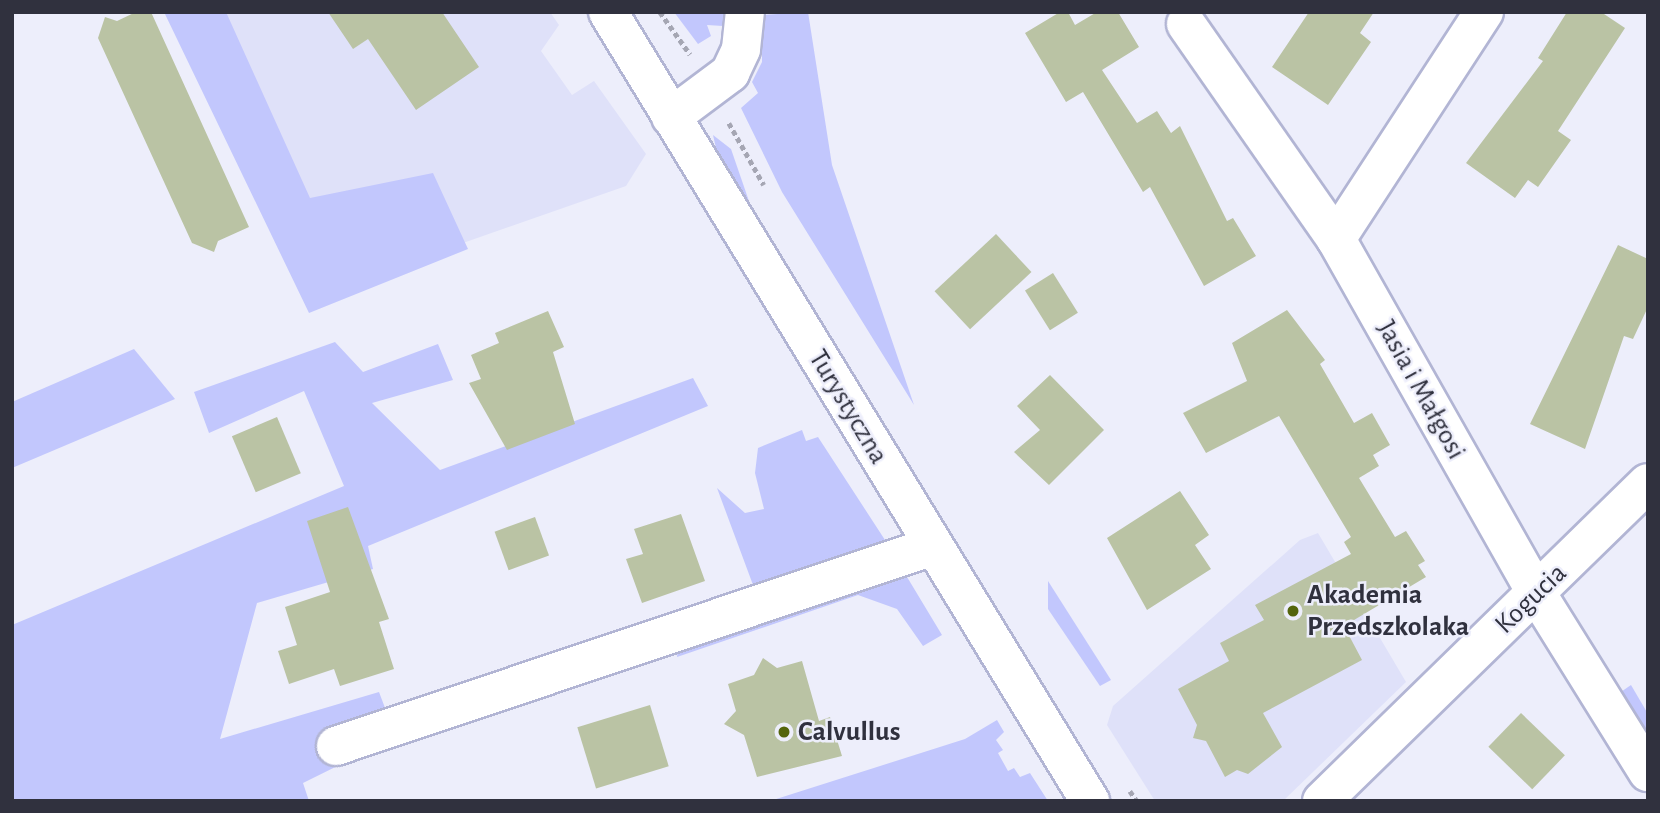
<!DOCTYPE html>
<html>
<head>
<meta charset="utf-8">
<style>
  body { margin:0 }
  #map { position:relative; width:1660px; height:813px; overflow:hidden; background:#edeefb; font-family:"Alegreya Sans",sans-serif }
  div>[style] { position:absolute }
  .built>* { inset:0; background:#dfe1f9 }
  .green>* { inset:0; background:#c2c7fd }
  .building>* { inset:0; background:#bac3a4; transform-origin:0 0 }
  .path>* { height:4.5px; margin-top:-2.25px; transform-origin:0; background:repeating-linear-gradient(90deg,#a5a6b3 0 5px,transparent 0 8.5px) }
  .roads { filter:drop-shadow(2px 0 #b2b5d4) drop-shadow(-2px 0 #b2b5d4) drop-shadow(0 2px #b2b5d4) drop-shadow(0 -2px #b2b5d4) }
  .street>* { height:38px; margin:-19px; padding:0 19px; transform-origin:19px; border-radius:19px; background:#fff }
  .secondary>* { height:38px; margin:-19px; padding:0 19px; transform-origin:19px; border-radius:19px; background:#fff }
  .dots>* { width:19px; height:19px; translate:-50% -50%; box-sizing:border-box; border:4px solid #edeefb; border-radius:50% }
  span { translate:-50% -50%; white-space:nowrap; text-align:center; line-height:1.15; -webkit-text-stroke:5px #edeefb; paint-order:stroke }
  .street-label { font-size:28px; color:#30313e }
  .poi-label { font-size:28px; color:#30313e; font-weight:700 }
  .left { translate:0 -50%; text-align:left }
  .frame { position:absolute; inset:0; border:14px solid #30313e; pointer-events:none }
</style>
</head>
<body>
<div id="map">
  <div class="built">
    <i style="clip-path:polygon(176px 12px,550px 12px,559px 25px,541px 51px,572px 95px,594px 81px,646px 154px,626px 186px,303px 299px)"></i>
    <i style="clip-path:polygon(1318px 533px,1406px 682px,1283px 801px,1155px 801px,1107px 725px,1113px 706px,1300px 540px)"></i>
  </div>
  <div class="green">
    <i style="clip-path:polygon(164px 12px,226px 12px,310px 198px,433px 173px,468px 249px,309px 313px)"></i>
    <i style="clip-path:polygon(674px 12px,723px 12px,723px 26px,707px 25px,711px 36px,698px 44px)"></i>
    <i style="clip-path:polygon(808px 12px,832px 165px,914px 405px,782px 192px,741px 108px,758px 93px,752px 82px,762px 62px,762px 15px)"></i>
    <i style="clip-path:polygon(713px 135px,731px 149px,751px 207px,716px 148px)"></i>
    <i style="clip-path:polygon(335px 342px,363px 372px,438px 344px,453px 380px,372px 403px,440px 470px,693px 378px,708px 406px,368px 546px,373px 569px,257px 603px,220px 739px,379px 692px,396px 737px,303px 783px,309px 801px,12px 801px,12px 625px,344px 486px,304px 391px,209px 433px,194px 392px)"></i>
    <i style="clip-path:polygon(134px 349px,175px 399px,12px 468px,12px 402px)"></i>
    <i style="clip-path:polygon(802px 430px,806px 441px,818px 437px,885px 540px,883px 550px,756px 593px,717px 488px,745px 513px,764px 509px,755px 473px,758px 448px)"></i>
    <i style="clip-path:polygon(901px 567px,942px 635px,923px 646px,897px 609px,858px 595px,677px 657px,678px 647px)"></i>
    <i style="clip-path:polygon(1048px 581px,1111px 680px,1100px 686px,1048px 609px)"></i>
    <i style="clip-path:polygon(1631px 685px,1648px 714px,1648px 749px,1615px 696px)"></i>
    <i style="clip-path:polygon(997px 720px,1004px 732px,996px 740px,1003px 750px,998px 753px,1008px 771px,1014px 768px,1020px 777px,1030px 773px,1048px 801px,770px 801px,965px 739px)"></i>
  </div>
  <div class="building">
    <i style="clip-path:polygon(136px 12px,151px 12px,249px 227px,218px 241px,214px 252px,192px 243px,98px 38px,105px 17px,117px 21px)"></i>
    <i style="clip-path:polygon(328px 12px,442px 12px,479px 67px,416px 110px,368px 39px,353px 49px)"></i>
    <i style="clip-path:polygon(1060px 12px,1068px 12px,1075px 25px,1097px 12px,1118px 12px,1139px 47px,1102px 70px,1137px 123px,1157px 111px,1171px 133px,1180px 126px,1227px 221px,1233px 218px,1256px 256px,1204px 286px,1150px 187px,1143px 192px,1083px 92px,1066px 102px,1025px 33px)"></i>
    <i style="clip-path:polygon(1309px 12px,1374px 12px,1360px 33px,1371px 42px,1328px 105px,1272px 67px)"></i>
    <i style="clip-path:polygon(1567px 12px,1601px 12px,1625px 28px,1558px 131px,1571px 140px,1538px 187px,1528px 180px,1515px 198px,1466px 163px,1543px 61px,1538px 58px)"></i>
    <i style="left:996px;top:234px;width:52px;height:84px;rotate:47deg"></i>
    <i style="clip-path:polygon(1618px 245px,1648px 259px,1648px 307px,1633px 339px,1624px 336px,1585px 449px,1530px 424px)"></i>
    <i style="left:1053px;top:273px;width:47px;height:33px;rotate:58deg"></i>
    <i style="clip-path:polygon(1287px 310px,1325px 360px,1320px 364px,1354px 423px,1372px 413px,1390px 445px,1373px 455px,1379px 466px,1359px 478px,1395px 537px,1406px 531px,1425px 561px,1418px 565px,1426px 577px,1344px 626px,1362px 660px,1263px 713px,1282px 747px,1248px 774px,1237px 770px,1225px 777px,1206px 741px,1193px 738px,1197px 725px,1178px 689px,1229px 661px,1220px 643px,1264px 620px,1255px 605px,1351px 554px,1344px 542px,1351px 537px,1279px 416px,1206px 453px,1183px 413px,1247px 381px,1232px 343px)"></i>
    <i style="clip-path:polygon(548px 311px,564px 347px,553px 352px,575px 424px,507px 450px,469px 383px,481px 379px,471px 355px,499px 343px,495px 333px)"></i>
    <i style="clip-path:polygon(1050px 375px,1104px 430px,1049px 485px,1014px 452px,1040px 430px,1017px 406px)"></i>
    <i style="left:277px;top:417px;width:61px;height:49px;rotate:67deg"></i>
    <i style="clip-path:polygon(1180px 491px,1209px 535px,1195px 545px,1211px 569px,1147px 610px,1107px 538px)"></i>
    <i style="clip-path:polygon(348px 507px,389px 619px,379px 622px,394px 669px,340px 686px,334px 669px,289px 684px,278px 651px,297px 645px,285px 607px,330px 592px,307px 521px)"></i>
    <i style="clip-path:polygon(681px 514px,705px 581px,642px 603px,626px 559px,643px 554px,634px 529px)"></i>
    <i style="left:535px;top:517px;width:41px;height:43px;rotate:70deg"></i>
    <i style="clip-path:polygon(763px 658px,777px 668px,802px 661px,819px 721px,830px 717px,842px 756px,757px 777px,744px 735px,724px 724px,736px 711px,728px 684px,754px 675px)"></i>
    <i style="left:650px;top:705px;width:64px;height:76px;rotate:73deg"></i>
    <i style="left:1521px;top:713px;width:61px;height:47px;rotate:44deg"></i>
  </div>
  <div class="path">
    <i style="left:660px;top:12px;width:52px;rotate:54.5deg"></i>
    <i style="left:729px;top:123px;width:71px;rotate:60.6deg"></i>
    <i style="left:1130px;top:791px;width:12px;rotate:55deg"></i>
  </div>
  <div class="roads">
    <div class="street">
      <i style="left:1186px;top:24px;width:262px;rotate:55.1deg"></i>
      <i style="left:1336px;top:239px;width:408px;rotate:60.5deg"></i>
      <i style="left:1537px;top:594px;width:210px;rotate:58.1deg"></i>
      <i style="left:671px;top:117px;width:74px;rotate:-36.7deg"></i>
      <i style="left:730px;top:73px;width:26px;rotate:-65deg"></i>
      <i style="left:741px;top:49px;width:37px;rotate:-84deg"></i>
      <i style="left:1336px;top:239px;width:271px;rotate:-56.9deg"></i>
      <i style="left:336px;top:746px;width:630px;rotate:-18.52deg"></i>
      <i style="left:1322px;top:801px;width:455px;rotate:-44.3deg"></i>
    </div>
    <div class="secondary">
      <i style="left:608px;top:12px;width:925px;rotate:58.58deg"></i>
    </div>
  </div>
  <div class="dots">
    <i style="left:1293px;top:611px;background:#54650d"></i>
    <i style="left:784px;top:732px;background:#54650d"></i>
  </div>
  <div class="street-label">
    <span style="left:1421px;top:390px;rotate:61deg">Jasia i Małgosi</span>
    <span style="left:848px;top:407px;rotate:59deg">Turystyczna</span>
    <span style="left:1531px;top:599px;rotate:-44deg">Kogucia</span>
  </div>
  <div class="poi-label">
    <span class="left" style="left:1307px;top:611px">Akademia<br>Przedszkolaka</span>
    <span class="left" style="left:798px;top:732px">Calvullus</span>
  </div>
  <div class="frame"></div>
</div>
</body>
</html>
